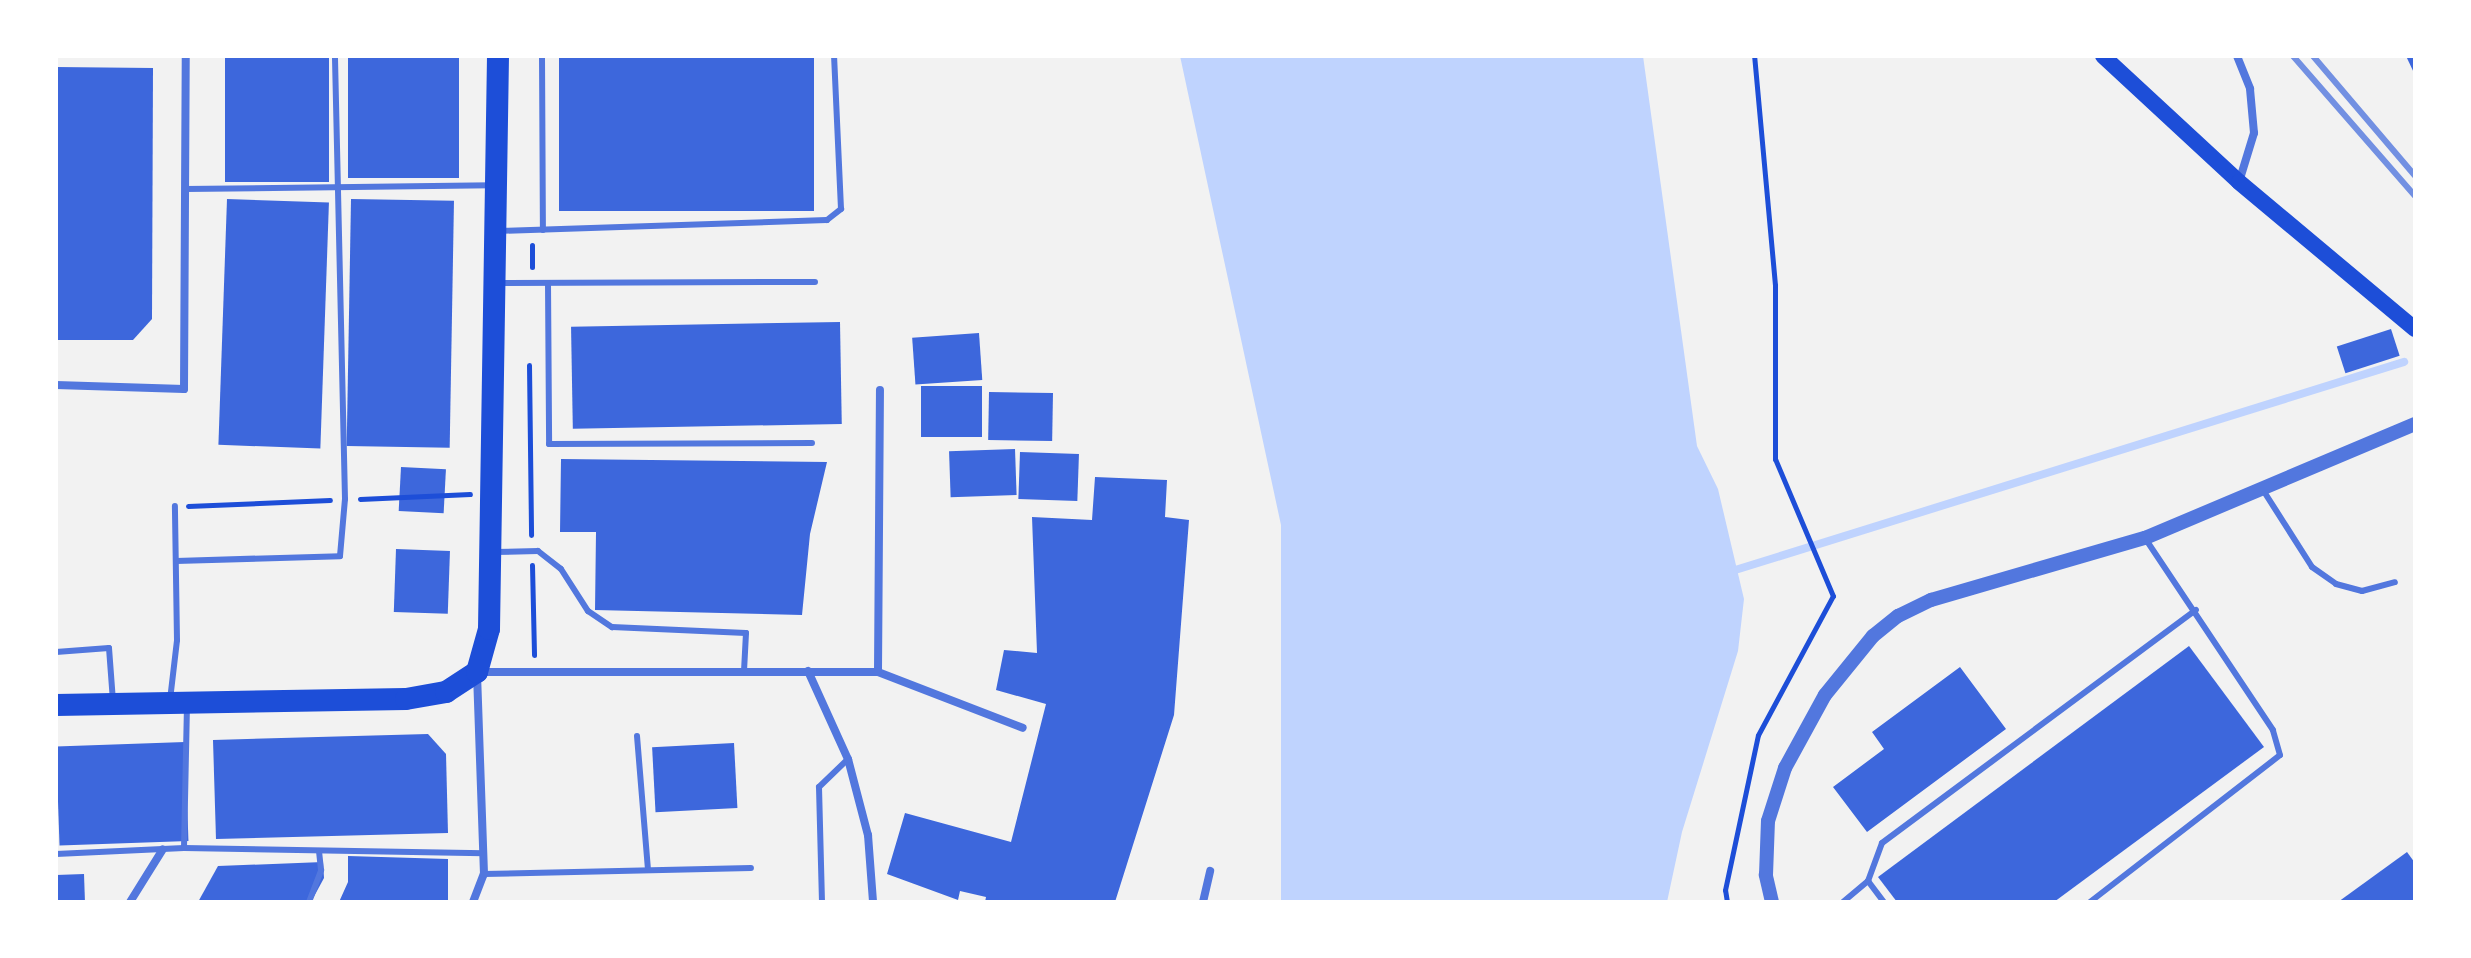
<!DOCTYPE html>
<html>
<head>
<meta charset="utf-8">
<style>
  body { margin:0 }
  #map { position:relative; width:2471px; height:958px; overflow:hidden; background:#f2f2f2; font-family:Montserrat,sans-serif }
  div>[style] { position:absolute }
  .water>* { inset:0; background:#bfd3fe }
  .stream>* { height:8px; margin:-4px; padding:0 4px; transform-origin:4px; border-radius:4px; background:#bfd3fe }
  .building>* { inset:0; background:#3d67dc; transform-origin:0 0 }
  .path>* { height:5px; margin:-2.5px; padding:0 2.5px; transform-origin:2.5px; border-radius:2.5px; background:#1d4ed8 }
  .service>* { height:6px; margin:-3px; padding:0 3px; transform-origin:3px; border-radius:3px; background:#5277de }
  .minor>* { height:8px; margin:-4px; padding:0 4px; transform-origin:4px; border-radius:4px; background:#5277de }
  .tertiary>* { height:14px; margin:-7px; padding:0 7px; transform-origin:7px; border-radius:7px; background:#5277de }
  .secondary>* { height:16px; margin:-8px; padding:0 8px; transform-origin:8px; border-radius:8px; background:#1d4ed8 }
  .trunk>* { height:22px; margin:-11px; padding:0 11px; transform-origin:11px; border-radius:11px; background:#1d4ed8 }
  .rail>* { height:6px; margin:-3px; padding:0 3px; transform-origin:3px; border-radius:3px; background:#7290e2 }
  span { translate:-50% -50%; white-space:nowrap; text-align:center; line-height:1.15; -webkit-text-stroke:8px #fff; paint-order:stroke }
  .frame { position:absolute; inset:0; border:58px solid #fff; pointer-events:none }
</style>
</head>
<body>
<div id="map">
  <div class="water">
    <i style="clip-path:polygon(1180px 56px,1643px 56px,1697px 446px,1718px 489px,1744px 599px,1738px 651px,1682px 832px,1667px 902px,1281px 902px,1281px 525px)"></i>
  </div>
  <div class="stream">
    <i style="left:1732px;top:571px;width:704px;rotate:-17.28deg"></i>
  </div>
  <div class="building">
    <i style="left:225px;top:56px;width:104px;height:126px"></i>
    <i style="left:348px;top:56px;width:111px;height:122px"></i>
    <i style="left:559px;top:56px;width:255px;height:155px"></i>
    <i style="clip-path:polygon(2406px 56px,2415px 56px,2415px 75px)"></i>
    <i style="clip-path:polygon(56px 67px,153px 68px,152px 319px,133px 340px,56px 340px)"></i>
    <i style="left:227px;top:199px;width:102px;height:246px;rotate:2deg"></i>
    <i style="left:351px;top:199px;width:103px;height:247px;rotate:1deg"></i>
    <i style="left:840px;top:322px;width:102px;height:269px;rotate:89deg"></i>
    <i style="left:2391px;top:329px;width:28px;height:57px;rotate:72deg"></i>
    <i style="left:979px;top:333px;width:47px;height:67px;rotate:86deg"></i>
    <i style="left:921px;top:386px;width:61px;height:51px"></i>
    <i style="left:989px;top:392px;width:64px;height:48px;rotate:1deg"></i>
    <i style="left:1015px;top:449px;width:46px;height:66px;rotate:88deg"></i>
    <i style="left:1020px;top:452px;width:59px;height:47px;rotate:2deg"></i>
    <i style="clip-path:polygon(561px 459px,827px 462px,810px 534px,802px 615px,595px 610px,596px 532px,560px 532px)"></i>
    <i style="left:401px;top:467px;width:45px;height:44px;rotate:3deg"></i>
    <i style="clip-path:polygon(1095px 477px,1167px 480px,1165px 517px,1189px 520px,1174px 715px,1115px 902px,985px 902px,986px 897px,960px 891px,958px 900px,887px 874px,905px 813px,1011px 842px,1046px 704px,996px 690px,1004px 650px,1037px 653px,1032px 517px,1092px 520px)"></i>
    <i style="left:396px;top:549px;width:54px;height:63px;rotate:2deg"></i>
    <i style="clip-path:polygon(2189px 646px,2264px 747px,2054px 902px,1897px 902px,1878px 877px)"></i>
    <i style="clip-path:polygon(1960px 667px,2006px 729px,1867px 832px,1833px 787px,1884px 749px,1872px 732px)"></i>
    <i style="clip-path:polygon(428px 734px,446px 754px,448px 833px,216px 839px,213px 740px)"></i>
    <i style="left:185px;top:742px;width:99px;height:129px;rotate:88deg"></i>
    <i style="left:734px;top:743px;width:65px;height:82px;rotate:87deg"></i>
    <i style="clip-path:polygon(2407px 852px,2415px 863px,2415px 900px,2338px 902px)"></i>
    <i style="clip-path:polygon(348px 856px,448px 859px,448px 902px,339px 902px,348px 882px)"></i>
    <i style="clip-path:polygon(323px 862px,324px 878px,311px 902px,198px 902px,218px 866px)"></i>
    <i style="left:84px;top:874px;width:28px;height:28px;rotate:88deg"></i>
  </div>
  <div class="path">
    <i style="left:532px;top:267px;width:22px;rotate:-90deg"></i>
    <i style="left:529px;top:365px;width:170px;rotate:89.3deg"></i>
    <i style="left:360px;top:499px;width:110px;rotate:-2.6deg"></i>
    <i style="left:188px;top:506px;width:142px;rotate:-2.4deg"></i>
    <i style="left:532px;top:565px;width:90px;rotate:88.7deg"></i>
    <i style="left:1727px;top:902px;width:12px;rotate:-99deg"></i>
    <i style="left:1725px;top:890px;width:158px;rotate:-78deg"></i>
    <i style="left:1758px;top:735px;width:158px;rotate:-61.7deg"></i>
    <i style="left:1833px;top:596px;width:149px;rotate:-112.9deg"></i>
    <i style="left:1775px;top:459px;width:174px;rotate:-90deg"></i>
    <i style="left:1775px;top:285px;width:230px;rotate:-95.2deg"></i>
  </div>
  <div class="service">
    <i style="left:542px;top:56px;width:174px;rotate:89.7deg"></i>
    <i style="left:185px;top:189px;width:307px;rotate:-0.7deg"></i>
    <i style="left:498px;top:231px;width:329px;rotate:-1.9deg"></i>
    <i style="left:827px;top:220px;width:18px;rotate:-38deg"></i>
    <i style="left:841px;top:209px;width:153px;rotate:-92.6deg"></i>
    <i style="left:498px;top:283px;width:317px;rotate:-0.2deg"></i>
    <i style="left:548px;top:283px;width:161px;rotate:89.6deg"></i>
    <i style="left:549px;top:444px;width:263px;rotate:-0.2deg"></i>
    <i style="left:2263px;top:490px;width:91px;rotate:57.5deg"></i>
    <i style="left:2312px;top:567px;width:29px;rotate:35deg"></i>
    <i style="left:2336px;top:584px;width:27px;rotate:15deg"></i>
    <i style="left:2362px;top:591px;width:34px;rotate:-15deg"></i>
    <i style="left:494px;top:552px;width:44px;rotate:-1.3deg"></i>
    <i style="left:538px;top:551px;width:29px;rotate:38deg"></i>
    <i style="left:561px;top:569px;width:50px;rotate:57.3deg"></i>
    <i style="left:588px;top:611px;width:29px;rotate:34deg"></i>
    <i style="left:612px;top:627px;width:134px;rotate:2.6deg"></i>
    <i style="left:746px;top:633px;width:37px;rotate:93deg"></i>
    <i style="left:176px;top:561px;width:164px;rotate:-1.7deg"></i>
    <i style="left:340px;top:556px;width:57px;rotate:-85deg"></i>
    <i style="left:345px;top:499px;width:443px;rotate:-91.3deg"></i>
    <i style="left:56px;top:652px;width:53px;rotate:-4.3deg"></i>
    <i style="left:109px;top:648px;width:53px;rotate:85.7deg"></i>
    <i style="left:170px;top:700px;width:60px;rotate:-83.3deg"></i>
    <i style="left:177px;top:640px;width:134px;rotate:-90.9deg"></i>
    <i style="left:637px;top:736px;width:133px;rotate:85.3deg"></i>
    <i style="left:184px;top:848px;width:140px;rotate:-88.8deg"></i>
    <i style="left:56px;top:854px;width:128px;rotate:-2.7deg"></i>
    <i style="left:184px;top:848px;width:300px;rotate:1deg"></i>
    <i style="left:484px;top:874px;width:267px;rotate:-1.3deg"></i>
    <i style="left:1868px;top:881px;width:26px;rotate:53deg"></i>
    <i style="left:309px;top:902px;width:34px;rotate:-69deg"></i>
    <i style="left:321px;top:870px;width:19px;rotate:-96deg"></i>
    <i style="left:822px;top:902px;width:115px;rotate:-91.5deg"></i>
    <i style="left:819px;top:787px;width:40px;rotate:-44deg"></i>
    <i style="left:1843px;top:902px;width:33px;rotate:-40deg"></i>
    <i style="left:1868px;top:881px;width:40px;rotate:-69.8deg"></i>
    <i style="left:1882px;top:843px;width:391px;rotate:-36.6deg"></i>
    <i style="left:2090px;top:902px;width:240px;rotate:-37.7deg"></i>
    <i style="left:2280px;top:755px;width:26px;rotate:-106deg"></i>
    <i style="left:2273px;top:730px;width:231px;rotate:-123.7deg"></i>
  </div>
  <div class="minor">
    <i style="left:2237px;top:56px;width:35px;rotate:68deg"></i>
    <i style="left:2250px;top:89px;width:44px;rotate:84.8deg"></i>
    <i style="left:2254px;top:133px;width:51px;rotate:107deg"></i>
    <i style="left:56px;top:385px;width:128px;rotate:1.8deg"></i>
    <i style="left:184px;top:389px;width:333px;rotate:-89.7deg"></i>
    <i style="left:808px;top:671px;width:97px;rotate:65.6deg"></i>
    <i style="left:848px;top:759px;width:79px;rotate:75.3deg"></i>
    <i style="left:868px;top:835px;width:67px;rotate:85.7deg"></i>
    <i style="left:878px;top:672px;width:282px;rotate:-89.6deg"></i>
    <i style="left:130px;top:902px;width:62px;rotate:-58.1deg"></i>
    <i style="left:473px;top:902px;width:30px;rotate:-69deg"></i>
    <i style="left:484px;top:874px;width:202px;rotate:-92deg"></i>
    <i style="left:477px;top:672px;width:401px"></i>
    <i style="left:878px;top:672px;width:155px;rotate:21.1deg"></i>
    <i style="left:1203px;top:902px;width:32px;rotate:-77deg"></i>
  </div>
  <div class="tertiary">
    <i style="left:1772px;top:902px;width:28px;rotate:-103deg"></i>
    <i style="left:1766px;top:875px;width:54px;rotate:-87.9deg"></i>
    <i style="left:1768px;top:821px;width:56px;rotate:-72.2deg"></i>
    <i style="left:1785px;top:768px;width:83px;rotate:-61.3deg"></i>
    <i style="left:1825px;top:695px;width:76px;rotate:-50.9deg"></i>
    <i style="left:1873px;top:636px;width:32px;rotate:-39deg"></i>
    <i style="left:1898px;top:616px;width:37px;rotate:-26deg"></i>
    <i style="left:1931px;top:600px;width:223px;rotate:-16.2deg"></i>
    <i style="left:2145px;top:538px;width:293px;rotate:-22.9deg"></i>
  </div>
  <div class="secondary">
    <i style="left:2103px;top:56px;width:185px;rotate:42.8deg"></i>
    <i style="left:2239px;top:182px;width:229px;rotate:39.9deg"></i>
  </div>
  <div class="trunk">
    <i style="left:56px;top:705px;width:350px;rotate:-1deg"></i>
    <i style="left:406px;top:699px;width:41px;rotate:-9.9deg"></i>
    <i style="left:446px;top:692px;width:37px;rotate:-33deg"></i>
    <i style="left:477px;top:672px;width:45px;rotate:-74.4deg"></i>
    <i style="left:489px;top:629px;width:573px;rotate:-89.1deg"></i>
  </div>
  <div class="rail">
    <i style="left:2293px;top:56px;width:186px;rotate:48.9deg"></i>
    <i style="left:2313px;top:56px;width:157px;rotate:49.6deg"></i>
  </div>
  <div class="frame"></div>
</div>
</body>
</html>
